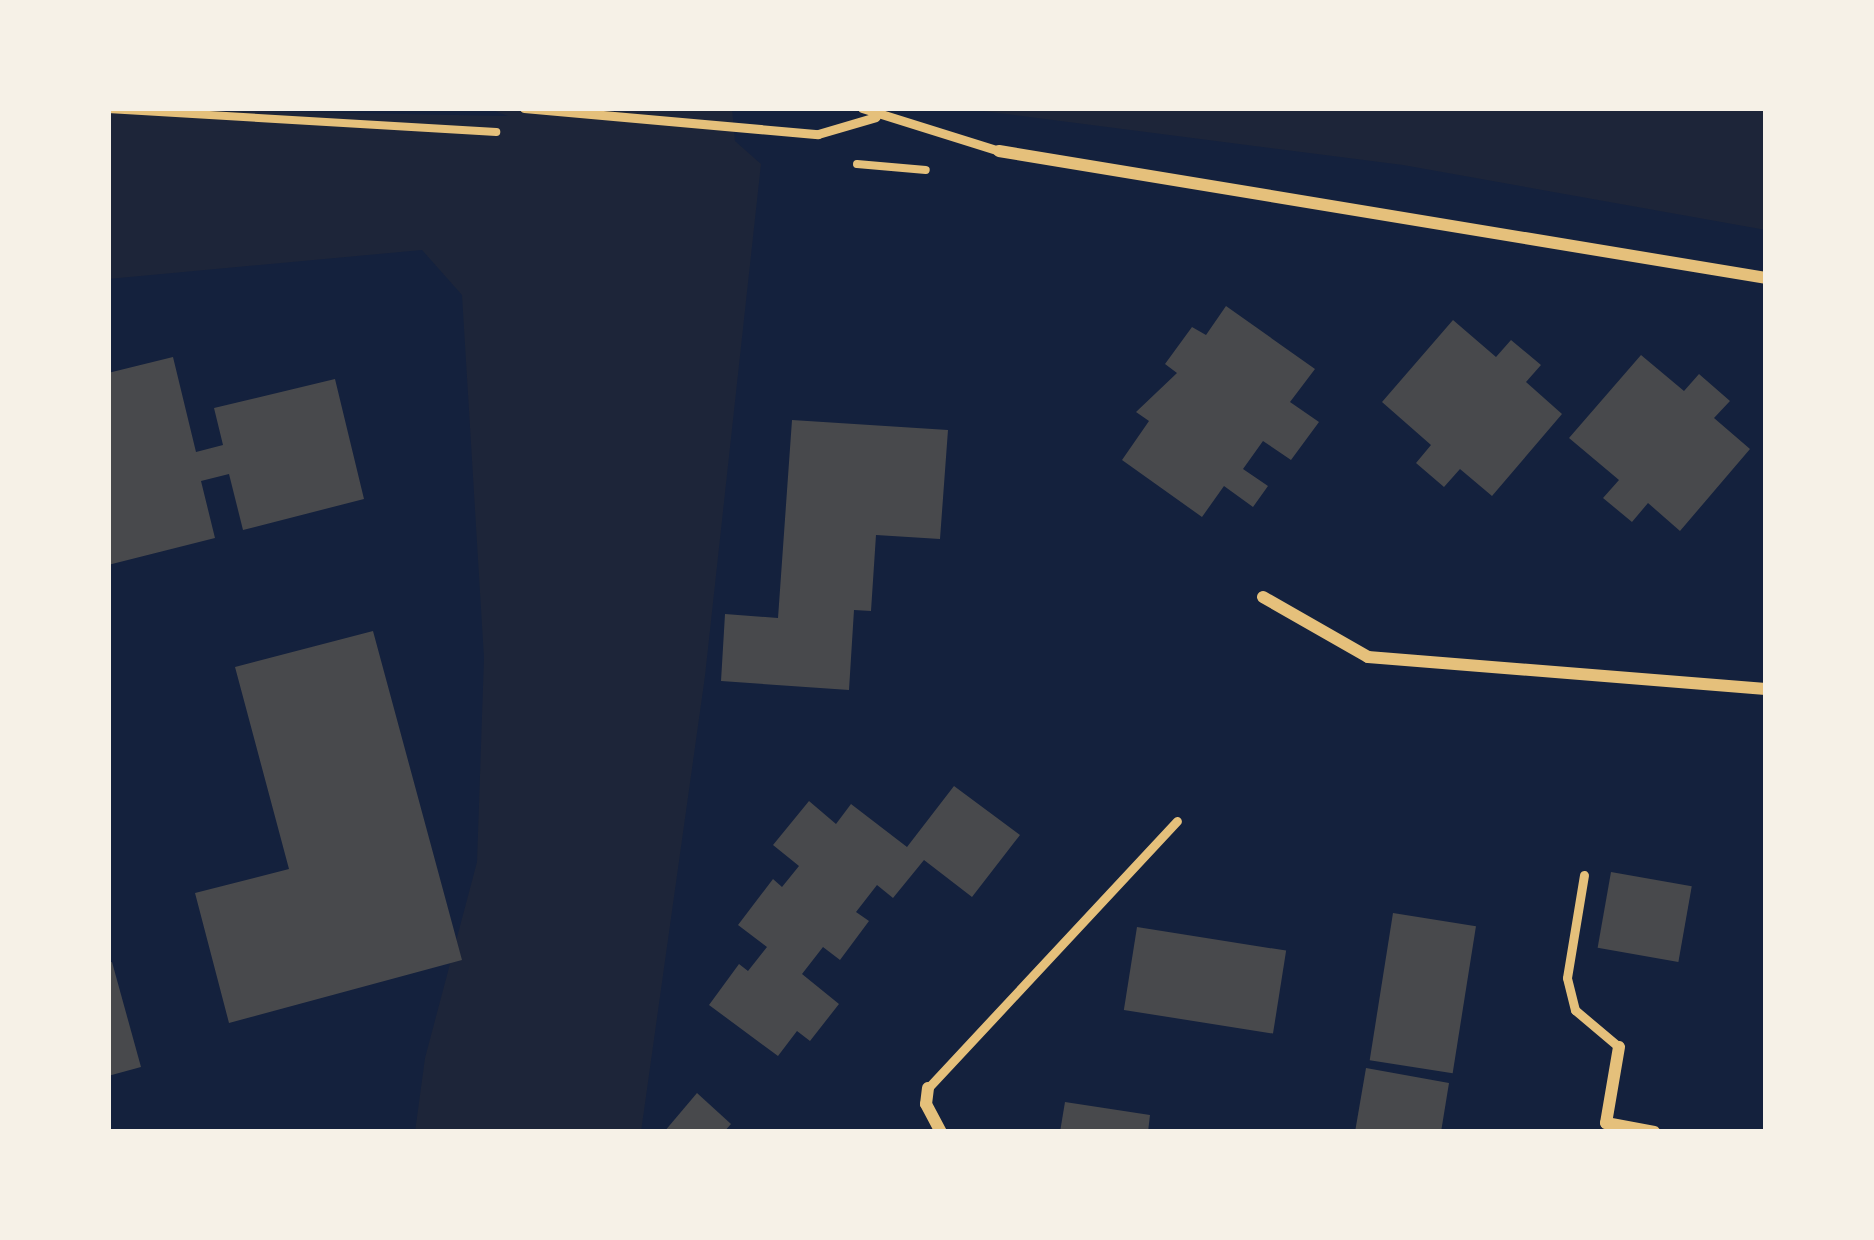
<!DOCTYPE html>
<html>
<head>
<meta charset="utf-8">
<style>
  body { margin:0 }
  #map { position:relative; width:1874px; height:1240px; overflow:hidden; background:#14213d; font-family:"IBM Plex Sans",sans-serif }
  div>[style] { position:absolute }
  .green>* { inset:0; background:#1d2539 }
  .building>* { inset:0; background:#48494c; transform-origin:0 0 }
  .path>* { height:8px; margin:-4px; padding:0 4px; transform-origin:4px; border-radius:4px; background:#e5c07b }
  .service>* { height:9px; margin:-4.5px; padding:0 4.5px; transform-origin:4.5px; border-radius:4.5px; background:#e5c07b }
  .minor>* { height:12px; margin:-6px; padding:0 6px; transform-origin:6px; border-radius:6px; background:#e5c07b }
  span { translate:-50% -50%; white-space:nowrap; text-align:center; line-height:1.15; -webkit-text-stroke:10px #f6f1e7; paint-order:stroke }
  .frame { position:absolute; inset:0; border:111px solid #f6f1e7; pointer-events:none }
</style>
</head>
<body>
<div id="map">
  <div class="green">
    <i style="clip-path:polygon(108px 108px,508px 116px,487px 108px,732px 108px,735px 141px,761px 164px,705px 676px,641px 1132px,415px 1132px,425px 1058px,477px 862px,484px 658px,462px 295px,422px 250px,108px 279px)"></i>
    <i style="clip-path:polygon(960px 108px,1766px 108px,1766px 230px,1403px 165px)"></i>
  </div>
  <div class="building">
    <i style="clip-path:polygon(1226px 306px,1315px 369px,1290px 402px,1319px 422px,1291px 460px,1263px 441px,1243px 469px,1268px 486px,1253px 507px,1224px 486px,1202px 517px,1122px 460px,1149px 421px,1136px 412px,1177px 373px,1165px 364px,1192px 327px,1206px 335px)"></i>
    <i style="clip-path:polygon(1453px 320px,1496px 357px,1511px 340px,1541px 365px,1526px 382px,1562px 414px,1492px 496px,1460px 469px,1444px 487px,1416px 463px,1431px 445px,1382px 402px)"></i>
    <i style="clip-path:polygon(1641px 355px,1684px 391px,1699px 374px,1730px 401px,1714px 418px,1750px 449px,1680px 531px,1648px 503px,1632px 522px,1603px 498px,1619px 480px,1569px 438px)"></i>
    <i style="clip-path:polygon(173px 357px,196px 452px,223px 445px,214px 408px,335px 379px,364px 499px,243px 530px,229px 474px,201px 481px,215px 538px,108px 565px,108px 373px)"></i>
    <i style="clip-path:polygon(792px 420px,948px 430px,940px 539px,876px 535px,871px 611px,854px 610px,849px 690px,721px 681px,725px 614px,778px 618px)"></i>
    <i style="clip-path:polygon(373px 631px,462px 960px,229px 1023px,195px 893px,289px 869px,235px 667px)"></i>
    <i style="clip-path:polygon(954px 786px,1020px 835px,972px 897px,924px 860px,893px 898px,877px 885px,856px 912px,869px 921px,840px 960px,823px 947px,802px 974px,839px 1004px,810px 1041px,797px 1031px,778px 1056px,709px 1005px,739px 964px,748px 971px,767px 947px,738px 925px,773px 879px,782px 887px,799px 866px,773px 845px,809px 801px,836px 824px,851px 804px,907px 847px)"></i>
    <i style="left:1611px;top:872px;width:82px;height:77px;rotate:10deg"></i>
    <i style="left:1393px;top:913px;width:84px;height:149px;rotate:9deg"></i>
    <i style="left:1137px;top:927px;width:151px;height:84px;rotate:9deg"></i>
    <i style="clip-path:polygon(112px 962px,141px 1067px,108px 1076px,108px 963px)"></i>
    <i style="clip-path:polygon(1366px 1068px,1449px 1083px,1441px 1132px,1355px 1132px)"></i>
    <i style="clip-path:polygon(697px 1093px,731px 1124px,724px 1132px,664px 1132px)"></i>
    <i style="clip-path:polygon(1065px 1102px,1150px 1115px,1148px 1132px,1060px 1132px)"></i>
  </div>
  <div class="path">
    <i style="left:108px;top:109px;width:389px;rotate:3.4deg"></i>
    <i style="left:857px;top:164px;width:69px;rotate:5deg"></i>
  </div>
  <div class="service">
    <i style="left:524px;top:108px;width:295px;rotate:5.1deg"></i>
    <i style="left:818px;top:134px;width:60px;rotate:-16.3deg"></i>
    <i style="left:862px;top:108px;width:144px;rotate:17.4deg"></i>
    <i style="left:1584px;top:875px;width:104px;rotate:99.4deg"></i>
    <i style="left:1567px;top:978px;width:33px;rotate:76deg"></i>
    <i style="left:1575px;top:1010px;width:57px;rotate:40.1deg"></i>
    <i style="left:928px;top:1088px;width:365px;rotate:-47deg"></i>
  </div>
  <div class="minor">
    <i style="left:999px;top:151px;width:777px;rotate:9.4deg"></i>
    <i style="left:1263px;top:597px;width:121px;rotate:29.7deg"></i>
    <i style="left:1368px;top:657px;width:399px;rotate:4.6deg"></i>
    <i style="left:1619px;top:1047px;width:77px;rotate:99.7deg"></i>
    <i style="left:1606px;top:1123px;width:49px;rotate:10.6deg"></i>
    <i style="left:928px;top:1088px;width:16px;rotate:97deg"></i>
    <i style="left:926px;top:1104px;width:32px;rotate:62deg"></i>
  </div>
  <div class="frame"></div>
</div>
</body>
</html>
